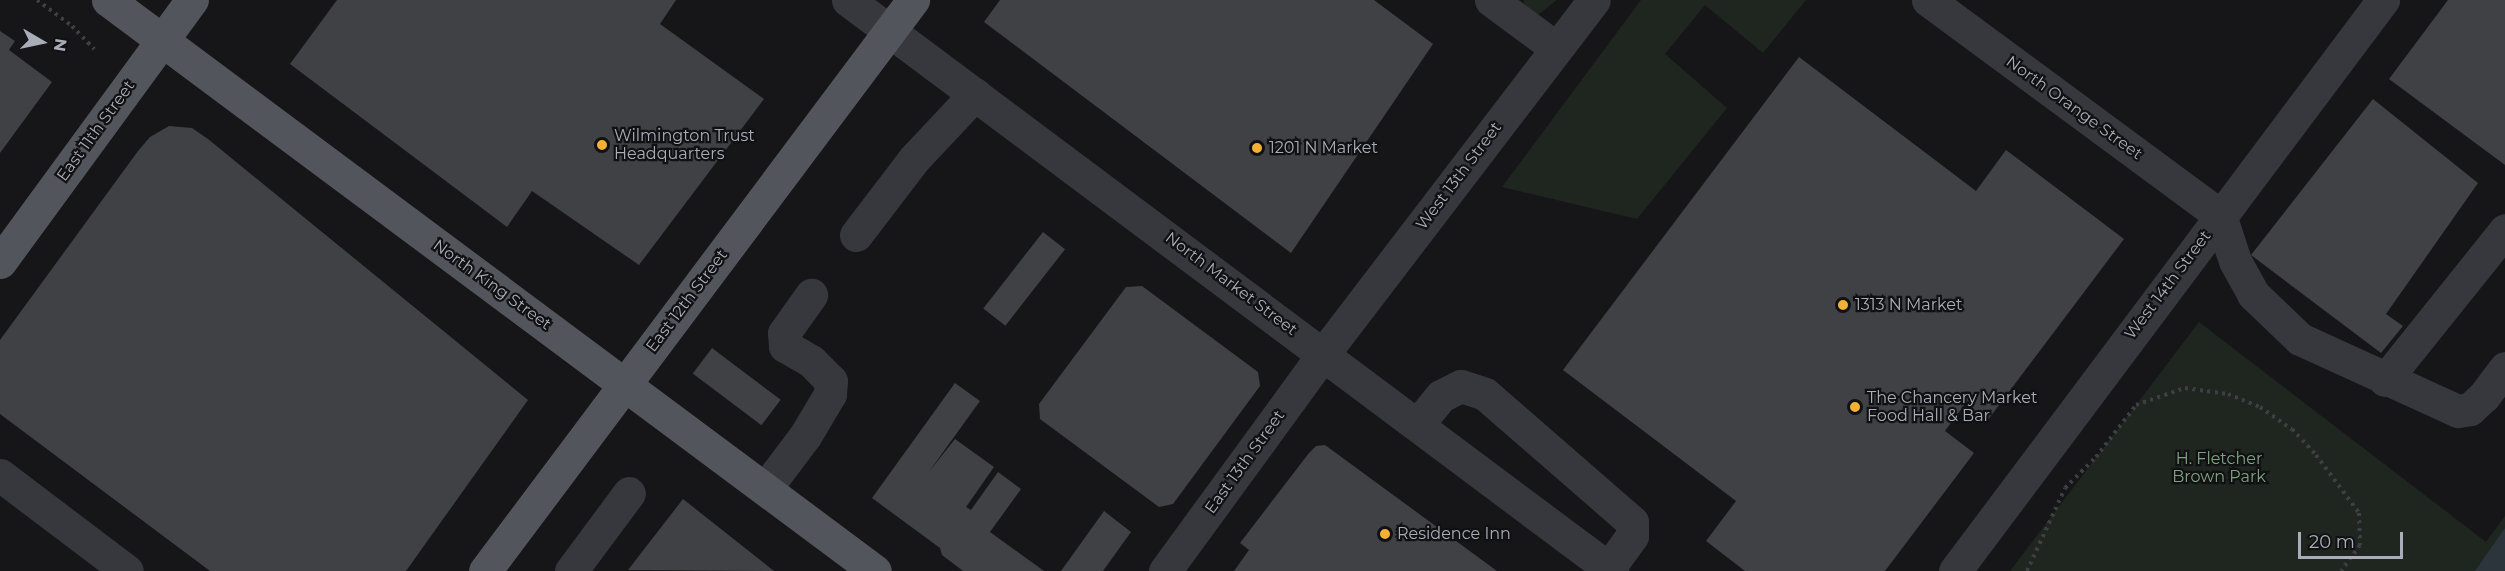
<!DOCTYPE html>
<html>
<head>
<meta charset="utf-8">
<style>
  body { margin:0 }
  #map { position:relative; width:2505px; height:571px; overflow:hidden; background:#161618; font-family:Montserrat,sans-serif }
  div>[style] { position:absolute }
  .green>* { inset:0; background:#1e261f }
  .water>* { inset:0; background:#2c353c }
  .building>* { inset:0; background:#404145; transform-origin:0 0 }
  .path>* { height:4px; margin-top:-2px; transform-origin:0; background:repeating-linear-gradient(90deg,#3d3f44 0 3px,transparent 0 7.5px) }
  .minor>* { height:33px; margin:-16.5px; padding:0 16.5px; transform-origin:16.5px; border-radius:16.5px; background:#37383d }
  .major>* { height:33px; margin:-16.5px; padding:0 16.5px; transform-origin:16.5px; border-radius:16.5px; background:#53555c }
  .dots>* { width:16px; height:16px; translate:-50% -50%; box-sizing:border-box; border:3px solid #111113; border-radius:50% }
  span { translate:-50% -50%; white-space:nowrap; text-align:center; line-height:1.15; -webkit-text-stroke:4.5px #111113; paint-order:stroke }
  .street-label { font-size:16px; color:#a8adb8 }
  .poi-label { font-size:16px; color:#a8adb8 }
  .left { translate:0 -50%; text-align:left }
  .park-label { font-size:16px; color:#7fa381 }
  .north { position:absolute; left:12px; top:12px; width:60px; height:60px; -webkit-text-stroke:4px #111113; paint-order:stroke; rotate:99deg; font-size:16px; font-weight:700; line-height:24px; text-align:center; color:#a8adb8 }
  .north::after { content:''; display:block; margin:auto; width:21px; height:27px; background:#a8adb8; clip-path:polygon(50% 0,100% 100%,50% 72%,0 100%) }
  .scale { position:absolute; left:2298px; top:532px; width:105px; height:27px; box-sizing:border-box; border:3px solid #a8adb8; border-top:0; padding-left:8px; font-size:18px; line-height:21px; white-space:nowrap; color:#a8adb8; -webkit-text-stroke:4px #111113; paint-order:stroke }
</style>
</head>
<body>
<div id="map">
  <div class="green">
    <i style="clip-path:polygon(1524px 0,1557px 0,1538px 15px,1523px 9px)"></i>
    <i style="clip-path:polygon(1641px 0,1806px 0,1763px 53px,1705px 5px,1665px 54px,1727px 108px,1637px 219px,1502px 187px)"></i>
    <i style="clip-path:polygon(2199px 322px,2486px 542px,2505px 516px,2505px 571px,2010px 571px)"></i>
  </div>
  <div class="water">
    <i style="clip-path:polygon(2505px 528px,2505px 571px,2475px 571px)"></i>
  </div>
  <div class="building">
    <i style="clip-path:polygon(337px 0,676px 0,660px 24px,764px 99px,639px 265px,532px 191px,507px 227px,290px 64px)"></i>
    <i style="clip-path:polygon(1000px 0,1374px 0,1433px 44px,1291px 253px,984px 22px)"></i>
    <i style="clip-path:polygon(2448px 0,2505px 0,2505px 165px,2389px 79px)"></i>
    <i style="clip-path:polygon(0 31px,15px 41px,9px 50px,52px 82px,0 153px)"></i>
    <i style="clip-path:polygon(1799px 57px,1976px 191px,2006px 150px,2124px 239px,1987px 421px,1965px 404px,1945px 431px,1974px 453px,1885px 571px,1745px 571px,1706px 541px,1736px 501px,1563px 370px)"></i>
    <i style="clip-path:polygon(2373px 99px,2478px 183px,2386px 314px,2403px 326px,2381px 353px,2251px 255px)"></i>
    <i style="clip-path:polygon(169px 126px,192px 128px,208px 139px,528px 400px,406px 571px,210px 571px,0 414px,0 340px,138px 151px,150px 137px)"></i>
    <i style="left:1043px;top:232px;width:28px;height:97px;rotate:38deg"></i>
    <i style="clip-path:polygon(1142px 286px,1258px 372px,1260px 386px,1173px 504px,1159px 507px,1040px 419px,1039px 404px,1126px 287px)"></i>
    <i style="left:712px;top:348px;width:86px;height:32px;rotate:37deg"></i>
    <i style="clip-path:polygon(955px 383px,980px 401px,928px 473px,955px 439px,994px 467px,966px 507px,971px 510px,998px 472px,1021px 489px,990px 532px,1044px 571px,963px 571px,942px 555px,940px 548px,872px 498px)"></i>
    <i style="clip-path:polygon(1325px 445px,1497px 571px,1234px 571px,1249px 550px,1240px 543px,1309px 453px,1316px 446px)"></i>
    <i style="clip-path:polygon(683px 499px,774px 571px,628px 570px)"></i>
    <i style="clip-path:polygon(1104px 511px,1131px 532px,1103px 571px,1061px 571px)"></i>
  </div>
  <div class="path">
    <i style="left:37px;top:0;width:44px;rotate:36.6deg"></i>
    <i style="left:72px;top:26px;width:32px;rotate:46deg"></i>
    <i style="left:2027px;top:571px;width:91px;rotate:-65.4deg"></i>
    <i style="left:2065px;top:488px;width:44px;rotate:-45deg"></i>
    <i style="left:2096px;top:457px;width:66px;rotate:-52.4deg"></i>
    <i style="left:2136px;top:405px;width:52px;rotate:-19.1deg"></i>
    <i style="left:2185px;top:388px;width:43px;rotate:7.9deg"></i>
    <i style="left:2228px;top:394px;width:35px;rotate:22deg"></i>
    <i style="left:2260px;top:407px;width:39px;rotate:35deg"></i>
    <i style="left:2292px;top:429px;width:35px;rotate:47deg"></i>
    <i style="left:2316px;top:455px;width:72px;rotate:53.4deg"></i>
    <i style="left:2359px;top:513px;width:32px;rotate:88deg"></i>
    <i style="left:2360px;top:545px;width:32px;rotate:126deg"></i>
  </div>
  <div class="minor">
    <i style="left:848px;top:0;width:954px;rotate:36.77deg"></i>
    <i style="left:1491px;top:0;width:81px;rotate:36.4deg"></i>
    <i style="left:1928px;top:0;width:363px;rotate:36.4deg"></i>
    <i style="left:2220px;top:215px;width:48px;rotate:71.9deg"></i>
    <i style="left:2235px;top:261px;width:38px;rotate:61deg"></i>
    <i style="left:2253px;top:294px;width:65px;rotate:43.8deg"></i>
    <i style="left:2300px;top:339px;width:174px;rotate:24.5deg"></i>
    <i style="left:2458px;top:411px;width:12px;rotate:-9deg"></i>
    <i style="left:2470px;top:409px;width:19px;rotate:-43deg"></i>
    <i style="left:2484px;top:396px;width:35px;rotate:-53deg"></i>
    <i style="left:856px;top:235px;width:96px;rotate:-52.7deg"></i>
    <i style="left:914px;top:159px;width:89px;rotate:-46.8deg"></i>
    <i style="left:2385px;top:380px;width:192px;rotate:-51.3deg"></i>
    <i style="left:1418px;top:424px;width:36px;rotate:-51deg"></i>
    <i style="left:1441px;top:396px;width:22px;rotate:-27deg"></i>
    <i style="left:1461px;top:386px;width:25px;rotate:18deg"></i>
    <i style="left:1485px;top:394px;width:195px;rotate:41deg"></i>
    <i style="left:1632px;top:522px;width:14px;rotate:90deg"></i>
    <i style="left:1632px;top:536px;width:39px;rotate:126deg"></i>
    <i style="left:0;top:475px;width:159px;rotate:37.1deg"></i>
    <i style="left:765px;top:489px;width:66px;rotate:-53deg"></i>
    <i style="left:805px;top:436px;width:49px;rotate:-59.2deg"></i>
    <i style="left:830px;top:394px;width:13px;rotate:-86deg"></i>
    <i style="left:831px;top:381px;width:28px;rotate:-135deg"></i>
    <i style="left:811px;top:361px;width:30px;rotate:-150deg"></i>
    <i style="left:785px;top:346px;width:13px;rotate:-94deg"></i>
    <i style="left:784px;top:333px;width:47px;rotate:-54.6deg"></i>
    <i style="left:571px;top:571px;width:97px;rotate:-53.4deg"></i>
    <i style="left:1165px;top:571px;width:270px;rotate:-53.9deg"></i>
    <i style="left:1324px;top:353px;width:444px;rotate:-52.6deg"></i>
    <i style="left:1955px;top:571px;width:714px;rotate:-53.15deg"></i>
  </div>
  <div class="major">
    <i style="left:108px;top:0;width:956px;rotate:36.67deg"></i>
    <i style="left:0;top:262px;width:325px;rotate:-53.8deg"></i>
    <i style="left:485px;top:571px;width:714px;rotate:-53.15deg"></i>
  </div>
  <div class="dots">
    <i style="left:602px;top:145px;background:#f2b134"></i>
    <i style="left:1257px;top:148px;background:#f2b134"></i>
    <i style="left:1843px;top:305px;background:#f2b134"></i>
    <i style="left:1855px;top:407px;background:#f2b134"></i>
    <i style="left:1385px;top:534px;background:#f2b134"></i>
  </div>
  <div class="street-label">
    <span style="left:2074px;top:108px;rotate:36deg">North Orange Street</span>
    <span style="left:96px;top:131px;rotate:-54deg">East 11th Street</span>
    <span style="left:1459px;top:176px;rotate:-53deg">West 13th Street</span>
    <span style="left:1231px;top:284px;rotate:37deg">North Market Street</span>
    <span style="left:492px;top:285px;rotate:36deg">North King Street</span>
    <span style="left:2168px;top:285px;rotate:-53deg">West 14th Street</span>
    <span style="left:687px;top:301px;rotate:-53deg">East 12th Street</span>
    <span style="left:1245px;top:462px;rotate:-54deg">East 13th Street</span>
  </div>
  <div class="poi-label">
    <span class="left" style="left:614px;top:145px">Wilmington Trust<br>Headquarters</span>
    <span class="left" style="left:1269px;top:148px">1201 N Market</span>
    <span class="left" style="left:1855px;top:305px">1313 N Market</span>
    <span class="left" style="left:1867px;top:407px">The Chancery Market<br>Food Hall &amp; Bar</span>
    <span class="left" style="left:1397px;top:534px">Residence Inn</span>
  </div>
  <div class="park-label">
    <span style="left:2219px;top:468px">H. Fletcher<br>Brown Park</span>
  </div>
  <div class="north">N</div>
  <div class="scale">20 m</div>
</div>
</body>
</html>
